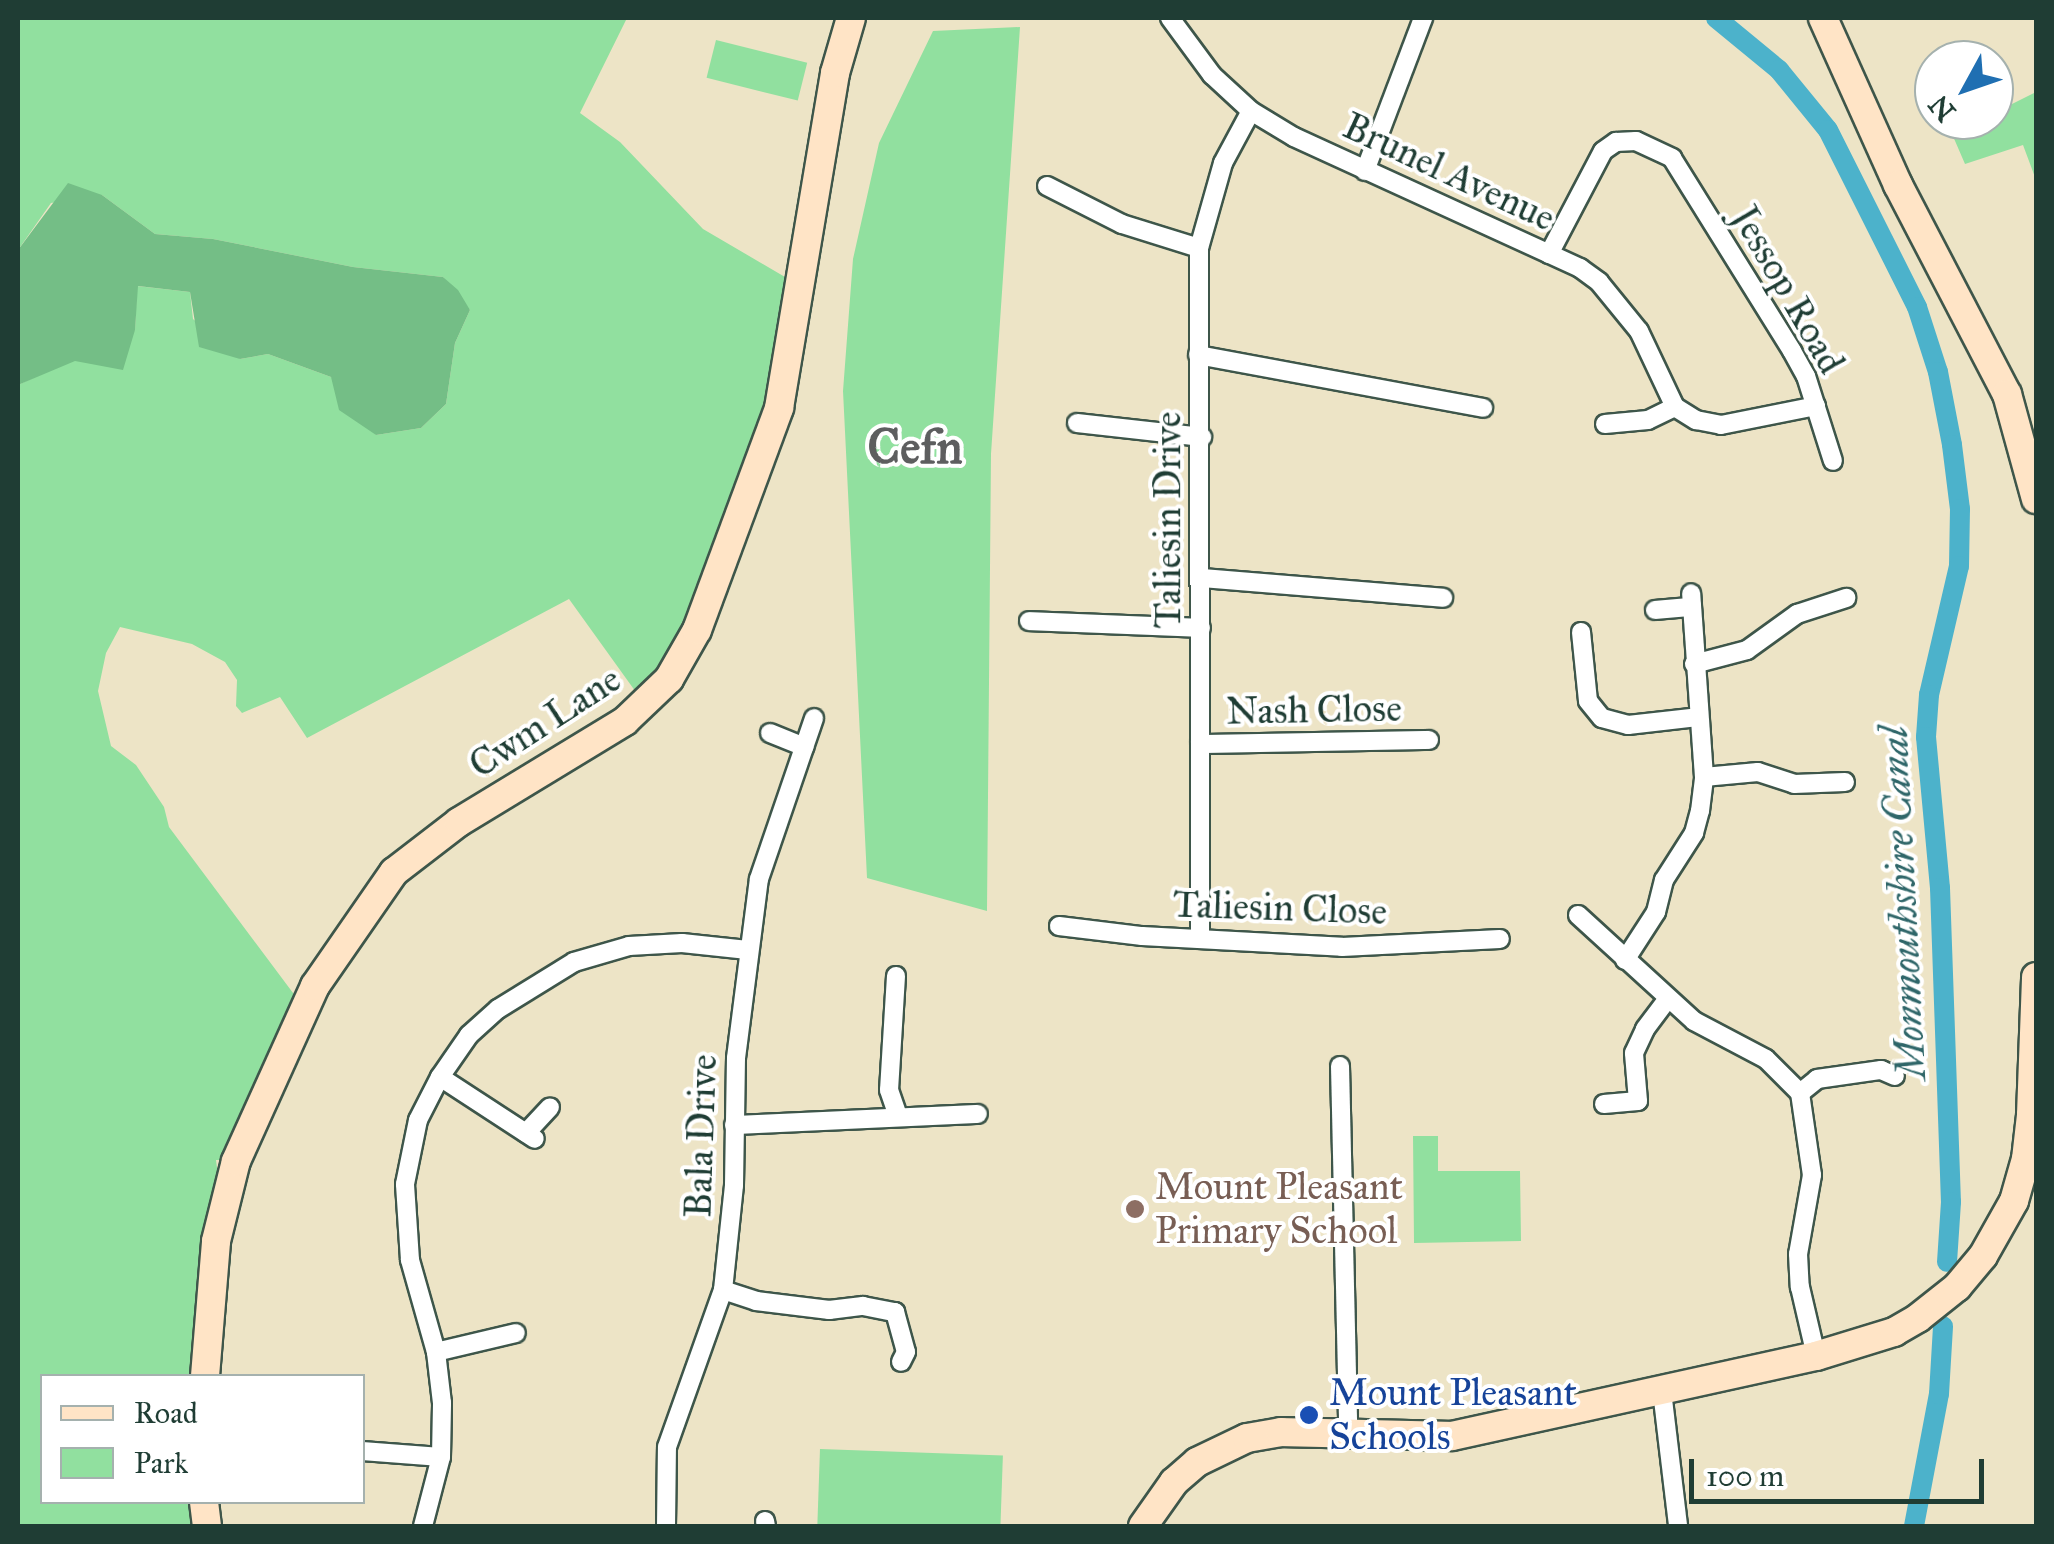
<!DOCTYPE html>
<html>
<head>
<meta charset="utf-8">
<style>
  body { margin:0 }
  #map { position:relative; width:2054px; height:1544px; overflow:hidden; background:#ede4c6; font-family:"IM FELL Great Primer",serif }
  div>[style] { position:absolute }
  .green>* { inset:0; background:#91e09f; transform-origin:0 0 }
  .forest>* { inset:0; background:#74be86 }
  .canal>* { height:20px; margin:-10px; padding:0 10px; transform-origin:10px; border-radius:10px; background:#4cb2cb }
  .roads { filter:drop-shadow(2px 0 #3e564a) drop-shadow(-2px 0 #3e564a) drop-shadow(0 2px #3e564a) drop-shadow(0 -2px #3e564a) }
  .street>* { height:18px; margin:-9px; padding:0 9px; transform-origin:9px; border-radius:9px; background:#fff }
  .secondary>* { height:28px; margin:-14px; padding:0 14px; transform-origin:14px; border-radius:14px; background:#ffe4c6 }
  .dots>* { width:28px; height:28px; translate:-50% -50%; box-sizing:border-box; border:5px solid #fff; border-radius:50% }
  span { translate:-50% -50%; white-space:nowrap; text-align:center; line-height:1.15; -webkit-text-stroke:8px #fff; paint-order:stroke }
  .street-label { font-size:38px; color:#1f3d34 }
  .education-label { font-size:38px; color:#785e54 }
  .left { translate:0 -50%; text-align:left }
  .transit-label { font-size:38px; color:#164399 }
  .water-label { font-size:40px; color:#2f6669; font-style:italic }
  .district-label { font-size:48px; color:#5d5e5f; font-weight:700 }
  .frame { position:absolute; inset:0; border:20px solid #1f3d34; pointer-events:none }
  .legend { position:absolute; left:40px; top:1374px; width:325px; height:130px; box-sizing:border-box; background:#fff; border:2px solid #a5b1ae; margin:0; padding:12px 18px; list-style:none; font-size:30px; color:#1f3d34 }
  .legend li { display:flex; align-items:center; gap:20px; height:50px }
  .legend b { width:50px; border:2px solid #a5b1ae }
  .north { position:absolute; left:1914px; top:40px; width:100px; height:100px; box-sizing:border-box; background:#fff; border:2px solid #a5b1ae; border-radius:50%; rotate:230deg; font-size:28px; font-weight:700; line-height:40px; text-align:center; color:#1f3d34 }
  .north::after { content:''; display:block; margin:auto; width:35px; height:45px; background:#1f6fb2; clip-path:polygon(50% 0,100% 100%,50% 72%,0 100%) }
  .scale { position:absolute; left:1689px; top:1459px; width:295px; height:45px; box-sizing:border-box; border:5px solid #1f3d34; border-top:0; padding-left:12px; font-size:30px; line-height:35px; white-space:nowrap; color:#1f3d34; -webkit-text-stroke:8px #fff; paint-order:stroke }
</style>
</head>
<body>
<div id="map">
  <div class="green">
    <i style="clip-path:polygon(18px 18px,627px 18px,580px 113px,620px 142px,703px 229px,785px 277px,772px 404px,691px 623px,638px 695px,569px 599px,307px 738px,280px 697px,242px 713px,236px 706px,237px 680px,225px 662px,192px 644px,120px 627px,106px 653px,98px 691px,111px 746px,136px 765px,164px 807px,169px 827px,299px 1001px,224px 1160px,216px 1160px,220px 1191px,199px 1376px,42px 1376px,42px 1502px,197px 1502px,198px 1526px,18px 1526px,18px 385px,135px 330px,137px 286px,190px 292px,193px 319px,240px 359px,268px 354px,331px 377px,376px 435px,421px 428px,446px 404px,455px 343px,470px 310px,443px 277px,353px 267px,213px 239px,155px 234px,102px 195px,51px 203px,18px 250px)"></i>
    <i style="clip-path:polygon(1020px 27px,991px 454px,987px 911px,867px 878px,843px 391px,853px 259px,879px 143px,933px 31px)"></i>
    <i style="left:716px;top:40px;width:94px;height:39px;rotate:14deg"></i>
    <i style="clip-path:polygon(2036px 92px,2036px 180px,2023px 145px,1965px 164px,1946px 120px,1994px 120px,1994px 97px,2006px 107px)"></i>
    <i style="clip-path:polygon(1413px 1136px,1438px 1136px,1438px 1171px,1520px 1171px,1521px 1241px,1414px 1243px)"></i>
    <i style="left:820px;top:1449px;width:183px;height:77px;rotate:2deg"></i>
  </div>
  <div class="forest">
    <i style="clip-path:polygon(68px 183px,102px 195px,155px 234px,213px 239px,353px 267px,443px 277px,458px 290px,470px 310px,455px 343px,446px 404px,421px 428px,376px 435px,339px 410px,331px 377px,268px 354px,240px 359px,199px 347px,190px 292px,138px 286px,135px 330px,123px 370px,75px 361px,18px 385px,18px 250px)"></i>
  </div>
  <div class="canal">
    <i style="left:1716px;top:18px;width:82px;rotate:39.5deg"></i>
    <i style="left:1779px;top:70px;width:77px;rotate:50.8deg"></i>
    <i style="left:1828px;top:130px;width:198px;rotate:63.3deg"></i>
    <i style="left:1917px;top:307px;width:68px;rotate:72.1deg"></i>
    <i style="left:1938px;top:372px;width:74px;rotate:79.1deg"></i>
    <i style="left:1952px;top:445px;width:64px;rotate:82.9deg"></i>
    <i style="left:1960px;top:509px;width:57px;rotate:91deg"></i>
    <i style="left:1959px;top:566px;width:132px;rotate:103.1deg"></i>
    <i style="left:1929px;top:695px;width:42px;rotate:94.1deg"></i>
    <i style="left:1926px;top:737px;width:152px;rotate:84.7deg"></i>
    <i style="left:1940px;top:888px;width:314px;rotate:88deg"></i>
    <i style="left:1951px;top:1202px;width:60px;rotate:93.8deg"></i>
    <i style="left:1914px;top:1526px;width:134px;rotate:-79.3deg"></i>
    <i style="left:1939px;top:1394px;width:68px;rotate:-86.6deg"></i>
  </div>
  <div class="roads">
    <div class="street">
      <i style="left:1170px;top:18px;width:71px;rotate:53.6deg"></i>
      <i style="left:1212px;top:75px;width:53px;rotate:42.7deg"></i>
      <i style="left:1251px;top:111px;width:50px;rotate:31.2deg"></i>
      <i style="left:1294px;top:137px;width:315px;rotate:24.6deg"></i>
      <i style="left:1580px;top:268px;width:24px;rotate:36deg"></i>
      <i style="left:1599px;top:282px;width:63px;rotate:50.8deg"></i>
      <i style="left:1639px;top:331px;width:84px;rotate:64.7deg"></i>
      <i style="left:1365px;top:171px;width:164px;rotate:-69.2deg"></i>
      <i style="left:1047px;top:186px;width:84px;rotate:26.9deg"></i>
      <i style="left:1122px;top:224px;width:81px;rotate:17.3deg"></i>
      <i style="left:1549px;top:254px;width:116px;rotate:-62.3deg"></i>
      <i style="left:1603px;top:151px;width:16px;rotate:-35deg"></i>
      <i style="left:1616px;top:142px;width:20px;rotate:-3deg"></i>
      <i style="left:1636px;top:141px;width:40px;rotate:25deg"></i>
      <i style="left:1672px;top:158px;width:227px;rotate:58.1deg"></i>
      <i style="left:1792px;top:351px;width:29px;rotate:61deg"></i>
      <i style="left:1806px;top:376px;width:89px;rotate:72.4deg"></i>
      <i style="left:1198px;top:355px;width:290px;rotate:10.5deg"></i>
      <i style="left:1077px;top:423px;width:126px;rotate:6.4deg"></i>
      <i style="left:1605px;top:424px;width:43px;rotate:-5.3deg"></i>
      <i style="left:1648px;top:420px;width:30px;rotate:-26deg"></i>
      <i style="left:1675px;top:407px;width:25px;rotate:32deg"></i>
      <i style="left:1696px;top:420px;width:25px;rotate:11deg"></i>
      <i style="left:1721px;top:425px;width:97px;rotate:-11.3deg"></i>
      <i style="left:1202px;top:578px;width:242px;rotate:4.7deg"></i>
      <i style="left:1655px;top:610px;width:37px;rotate:-5deg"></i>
      <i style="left:1029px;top:621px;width:172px;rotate:2.3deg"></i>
      <i style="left:1581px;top:632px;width:69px;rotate:84.2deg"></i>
      <i style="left:1588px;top:701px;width:22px;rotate:51deg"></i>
      <i style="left:1602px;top:718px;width:27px;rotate:15deg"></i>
      <i style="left:1628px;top:725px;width:70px;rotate:-6.5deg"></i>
      <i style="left:1694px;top:664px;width:55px;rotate:-14.8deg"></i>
      <i style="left:1747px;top:650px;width:62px;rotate:-35.8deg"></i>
      <i style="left:1797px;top:614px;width:52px;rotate:-18.1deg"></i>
      <i style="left:770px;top:733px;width:37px;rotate:22deg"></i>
      <i style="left:1200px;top:744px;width:229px;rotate:-1deg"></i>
      <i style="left:1704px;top:777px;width:54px;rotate:-5.3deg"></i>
      <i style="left:1758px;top:772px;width:38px;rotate:18deg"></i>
      <i style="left:1794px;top:784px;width:51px;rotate:-2.2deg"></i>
      <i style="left:1578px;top:915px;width:157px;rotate:42.4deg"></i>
      <i style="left:1694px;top:1021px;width:81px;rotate:27.8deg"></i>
      <i style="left:1766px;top:1059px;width:48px;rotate:45deg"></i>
      <i style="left:1800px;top:1093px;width:22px;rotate:-39deg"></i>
      <i style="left:1817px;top:1079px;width:65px;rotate:-8deg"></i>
      <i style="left:1881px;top:1070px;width:15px;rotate:23deg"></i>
      <i style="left:1059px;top:926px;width:84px;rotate:6.9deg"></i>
      <i style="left:1142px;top:936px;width:200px;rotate:3.1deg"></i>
      <i style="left:1342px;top:947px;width:158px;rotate:-2.9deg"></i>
      <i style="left:1200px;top:939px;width:691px;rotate:-90.08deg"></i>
      <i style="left:1199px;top:248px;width:88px;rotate:-74.2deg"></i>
      <i style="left:1223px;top:163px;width:59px;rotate:-61.7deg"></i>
      <i style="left:1625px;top:960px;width:57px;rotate:-57.1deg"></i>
      <i style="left:1656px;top:912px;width:33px;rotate:-76deg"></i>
      <i style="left:1664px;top:880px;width:56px;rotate:-57.4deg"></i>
      <i style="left:1694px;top:833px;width:23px;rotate:-75deg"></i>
      <i style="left:1700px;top:811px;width:34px;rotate:-83deg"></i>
      <i style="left:1704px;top:777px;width:184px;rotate:-94deg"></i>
      <i style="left:896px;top:976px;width:114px;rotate:93.5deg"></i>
      <i style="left:889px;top:1090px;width:28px;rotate:71deg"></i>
      <i style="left:1340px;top:1066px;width:366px;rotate:88.7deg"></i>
      <i style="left:440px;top:1077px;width:113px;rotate:33.1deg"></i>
      <i style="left:1800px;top:1093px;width:83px;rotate:81.7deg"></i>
      <i style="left:1812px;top:1175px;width:80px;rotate:100deg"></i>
      <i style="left:1798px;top:1254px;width:33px;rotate:87deg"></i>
      <i style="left:1800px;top:1287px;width:71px;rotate:76.9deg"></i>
      <i style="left:1604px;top:1104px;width:34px;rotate:-5deg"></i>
      <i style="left:1638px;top:1101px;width:48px;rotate:-94.8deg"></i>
      <i style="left:1634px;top:1053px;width:26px;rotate:-65deg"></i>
      <i style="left:1645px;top:1029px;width:38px;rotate:-53deg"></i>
      <i style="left:734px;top:1125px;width:244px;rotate:-2.6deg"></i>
      <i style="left:526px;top:1133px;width:35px;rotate:-47deg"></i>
      <i style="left:723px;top:1290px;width:35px;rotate:18deg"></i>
      <i style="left:756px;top:1301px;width:74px;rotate:7deg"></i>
      <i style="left:829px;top:1310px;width:34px;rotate:-7deg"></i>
      <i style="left:863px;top:1306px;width:33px;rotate:11deg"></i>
      <i style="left:895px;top:1312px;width:41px;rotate:74.6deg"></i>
      <i style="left:906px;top:1352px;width:11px;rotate:117deg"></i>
      <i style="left:436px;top:1352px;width:82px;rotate:-13.4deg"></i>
      <i style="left:1662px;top:1391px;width:136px;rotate:83.2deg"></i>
      <i style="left:362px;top:1451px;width:79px;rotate:4.3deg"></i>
      <i style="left:765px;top:1521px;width:5px;rotate:79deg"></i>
      <i style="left:423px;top:1526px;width:71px;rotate:-75.4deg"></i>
      <i style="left:441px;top:1457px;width:54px;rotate:-88.9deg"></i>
      <i style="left:442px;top:1403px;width:51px;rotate:-96.7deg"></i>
      <i style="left:436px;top:1352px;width:96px;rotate:-105.8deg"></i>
      <i style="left:410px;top:1260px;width:76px;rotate:-93.8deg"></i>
      <i style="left:405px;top:1184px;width:65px;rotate:-78.5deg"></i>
      <i style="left:418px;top:1120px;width:48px;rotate:-62.9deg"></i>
      <i style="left:440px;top:1077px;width:51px;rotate:-55.4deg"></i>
      <i style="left:469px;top:1035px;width:39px;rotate:-42deg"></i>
      <i style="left:498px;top:1009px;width:89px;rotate:-31.7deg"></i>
      <i style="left:574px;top:962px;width:57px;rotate:-16.2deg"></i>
      <i style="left:629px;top:946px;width:53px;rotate:-3.2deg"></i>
      <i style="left:682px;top:943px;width:66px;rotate:6.1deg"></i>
      <i style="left:666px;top:1526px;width:79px;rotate:-89.3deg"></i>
      <i style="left:667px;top:1447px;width:167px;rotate:-70.4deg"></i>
      <i style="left:723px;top:1290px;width:106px;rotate:-84deg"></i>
      <i style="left:734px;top:1185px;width:127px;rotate:-89.1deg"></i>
      <i style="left:736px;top:1058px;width:180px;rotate:-82.7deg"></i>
      <i style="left:759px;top:879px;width:170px;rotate:-71.1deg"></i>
    </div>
    <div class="secondary">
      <i style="left:1823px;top:18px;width:183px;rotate:65.8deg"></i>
      <i style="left:1898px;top:185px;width:236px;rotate:62.5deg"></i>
      <i style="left:2007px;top:394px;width:109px;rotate:74.6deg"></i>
      <i style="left:205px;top:1376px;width:135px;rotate:-85.3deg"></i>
      <i style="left:216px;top:1241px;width:82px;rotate:-76deg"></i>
      <i style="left:236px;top:1161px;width:192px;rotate:-65.7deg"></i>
      <i style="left:315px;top:986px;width:139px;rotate:-55.3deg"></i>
      <i style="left:394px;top:872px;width:82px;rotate:-37.6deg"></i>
      <i style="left:459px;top:822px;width:194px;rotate:-31.3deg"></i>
      <i style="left:625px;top:721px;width:61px;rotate:-43.7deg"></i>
      <i style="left:669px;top:679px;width:56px;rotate:-60.3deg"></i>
      <i style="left:697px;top:630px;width:237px;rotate:-69.7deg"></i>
      <i style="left:779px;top:408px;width:340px;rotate:-80.5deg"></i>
      <i style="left:835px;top:73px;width:57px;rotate:-73.8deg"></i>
      <i style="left:204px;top:1502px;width:24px;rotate:83deg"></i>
      <i style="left:1143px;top:1526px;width:54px;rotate:-54.8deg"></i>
      <i style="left:1174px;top:1482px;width:30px;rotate:-41deg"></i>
      <i style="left:1197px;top:1462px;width:55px;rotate:-25.6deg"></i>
      <i style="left:1247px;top:1438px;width:35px;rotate:-10deg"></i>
      <i style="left:1281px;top:1432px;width:171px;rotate:1.3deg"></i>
      <i style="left:1452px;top:1436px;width:373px;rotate:-12.4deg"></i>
      <i style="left:1816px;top:1356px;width:82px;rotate:-17.1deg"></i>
      <i style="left:1894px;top:1332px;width:28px;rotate:-30deg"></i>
      <i style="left:1918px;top:1318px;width:50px;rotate:-38.5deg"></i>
      <i style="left:1957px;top:1287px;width:40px;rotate:-50deg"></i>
      <i style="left:1983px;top:1256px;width:63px;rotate:-60.6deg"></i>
      <i style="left:2014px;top:1201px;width:44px;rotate:-74.1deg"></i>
      <i style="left:2026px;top:1159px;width:44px;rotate:-83.5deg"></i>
      <i style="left:2031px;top:1115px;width:138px;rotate:-87.9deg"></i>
    </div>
  </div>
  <div class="dots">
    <i style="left:1135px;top:1209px;background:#8d6e63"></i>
    <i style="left:1309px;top:1415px;background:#1a4fb4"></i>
  </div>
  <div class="street-label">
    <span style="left:1449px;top:172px;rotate:25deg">Brunel Avenue</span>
    <span style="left:1788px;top:290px;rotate:60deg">Jessop Road</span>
    <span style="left:1168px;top:520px;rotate:-90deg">Taliesin Drive</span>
    <span style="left:1314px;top:710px;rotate:-1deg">Nash Close</span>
    <span style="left:545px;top:722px;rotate:-33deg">Cwm Lane</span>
    <span style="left:1280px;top:908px;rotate:2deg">Taliesin Close</span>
    <span style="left:701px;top:1136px;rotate:-88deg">Bala Drive</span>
  </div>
  <div class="education-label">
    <span class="left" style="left:1155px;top:1209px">Mount Pleasant<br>Primary School</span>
  </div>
  <div class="transit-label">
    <span class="left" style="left:1329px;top:1415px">Mount Pleasant<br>Schools</span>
  </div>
  <div class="water-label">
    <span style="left:1903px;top:903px;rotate:-93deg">Monmouthshire Canal</span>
  </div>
  <div class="district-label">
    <span style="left:915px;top:447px">Cefn</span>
  </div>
  <div class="frame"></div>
  <ul class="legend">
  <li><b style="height:12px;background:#ffe4c6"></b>Road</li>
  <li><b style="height:28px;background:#91e09f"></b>Park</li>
  </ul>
  <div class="north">N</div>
  <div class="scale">100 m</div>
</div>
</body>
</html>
